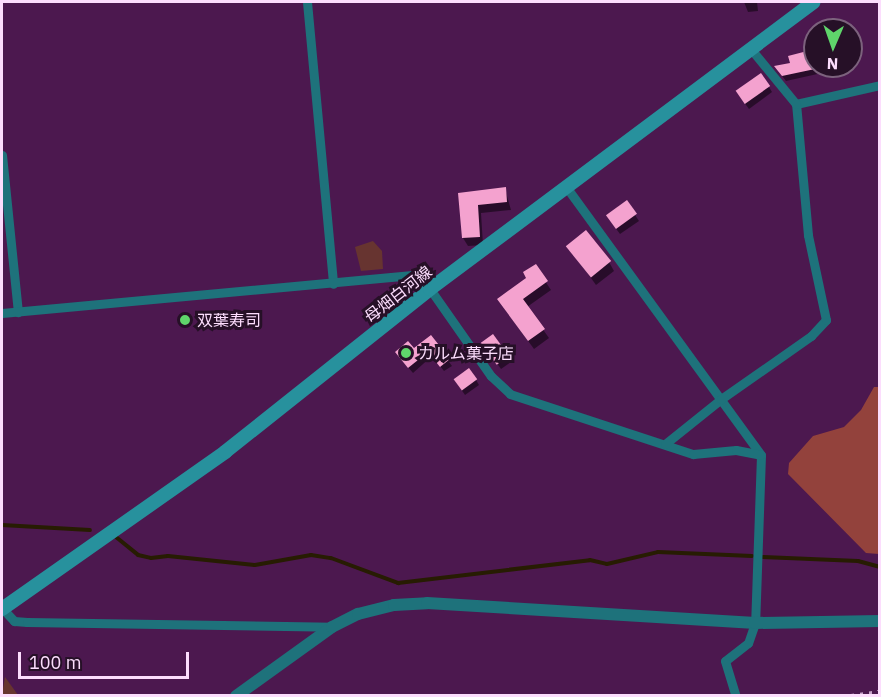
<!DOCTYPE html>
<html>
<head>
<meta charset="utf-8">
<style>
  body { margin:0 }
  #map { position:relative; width:881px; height:697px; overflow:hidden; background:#4c184f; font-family:"IBM Plex Sans","Noto Sans JP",sans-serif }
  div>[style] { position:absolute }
  .green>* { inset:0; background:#673430 }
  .forest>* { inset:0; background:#93423c }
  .shadow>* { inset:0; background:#0007 }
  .stream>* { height:4px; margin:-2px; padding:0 2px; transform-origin:2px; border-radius:2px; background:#271c02 }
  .building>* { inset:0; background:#f4a2cf; transform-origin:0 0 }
  .minor>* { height:9px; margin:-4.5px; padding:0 4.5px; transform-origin:4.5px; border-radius:4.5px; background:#1e727b }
  .tertiary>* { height:12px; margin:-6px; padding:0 6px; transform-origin:6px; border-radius:6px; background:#1e727b }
  .secondary>* { height:14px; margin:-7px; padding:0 7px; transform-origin:7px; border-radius:7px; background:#27919d }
  .rail>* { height:4px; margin-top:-2px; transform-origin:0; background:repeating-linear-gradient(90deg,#c8a3ca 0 3px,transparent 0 9px) }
  .dots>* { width:16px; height:16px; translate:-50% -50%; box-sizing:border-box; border:3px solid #261027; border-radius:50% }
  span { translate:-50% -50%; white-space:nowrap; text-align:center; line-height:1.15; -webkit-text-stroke:6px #261027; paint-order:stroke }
  .street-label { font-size:16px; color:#fcddfd }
  .poi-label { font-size:16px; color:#fcddfd }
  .left { translate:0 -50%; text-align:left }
  .frame { position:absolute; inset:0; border:3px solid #fcddfd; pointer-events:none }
  .north { position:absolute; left:803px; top:18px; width:60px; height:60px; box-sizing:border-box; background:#261027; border:2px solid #7c627d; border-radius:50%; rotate:182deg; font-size:16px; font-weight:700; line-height:24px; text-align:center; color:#fcddfd }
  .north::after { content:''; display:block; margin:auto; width:21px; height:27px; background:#5fd56b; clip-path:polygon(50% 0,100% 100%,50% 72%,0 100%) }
  .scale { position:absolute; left:18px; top:652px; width:171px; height:27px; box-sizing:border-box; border:3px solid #fcddfd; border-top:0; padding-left:8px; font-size:18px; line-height:21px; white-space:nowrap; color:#fcddfd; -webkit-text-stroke:4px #261027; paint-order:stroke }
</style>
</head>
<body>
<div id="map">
  <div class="green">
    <i style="clip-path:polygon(373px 241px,382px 251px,383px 269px,361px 271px,355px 247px)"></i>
    <i style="clip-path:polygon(5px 677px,18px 695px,2px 695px)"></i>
  </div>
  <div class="forest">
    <i style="clip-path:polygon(874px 387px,880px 387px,879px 554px,866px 553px,788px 474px,789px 463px,813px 436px,844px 427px,861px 410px)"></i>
  </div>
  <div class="shadow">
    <i style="clip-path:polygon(744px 2px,757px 2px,758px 11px,748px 12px)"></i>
    <i style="clip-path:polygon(815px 52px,815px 66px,820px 66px,822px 73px,786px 81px,779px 72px)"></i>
    <i style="clip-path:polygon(769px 87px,772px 92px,749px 109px,741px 98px)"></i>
    <i style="clip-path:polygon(505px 189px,511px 210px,481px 213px,483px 245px,468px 246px,463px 238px,460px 195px)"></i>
    <i style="clip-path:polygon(627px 203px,639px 221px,620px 234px,611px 222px)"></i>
    <i style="clip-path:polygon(568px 246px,609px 262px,614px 271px,596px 285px)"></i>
    <i style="clip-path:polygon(535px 266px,551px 290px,527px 307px,549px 338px,534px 349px,504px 308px)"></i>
    <i style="clip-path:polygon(431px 337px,452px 366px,444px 371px,432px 356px,413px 373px,400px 358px)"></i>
    <i style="clip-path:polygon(487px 349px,508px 357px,511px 362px,501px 369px)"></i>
    <i style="clip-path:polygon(476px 380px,479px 385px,465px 395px,458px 385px)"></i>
  </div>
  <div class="stream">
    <i style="left:2px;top:525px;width:88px;rotate:3.3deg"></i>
    <i style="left:116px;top:537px;width:28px;rotate:39deg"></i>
    <i style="left:138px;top:555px;width:13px;rotate:13deg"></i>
    <i style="left:151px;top:558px;width:17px;rotate:-7deg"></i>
    <i style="left:168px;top:556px;width:87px;rotate:5.9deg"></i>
    <i style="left:255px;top:565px;width:57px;rotate:-10.1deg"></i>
    <i style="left:311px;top:555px;width:20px;rotate:9deg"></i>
    <i style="left:331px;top:558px;width:72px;rotate:20.5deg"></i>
    <i style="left:398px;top:583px;width:193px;rotate:-6.8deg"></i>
    <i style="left:590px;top:560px;width:17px;rotate:13deg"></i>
    <i style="left:607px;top:564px;width:52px;rotate:-13.2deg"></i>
    <i style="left:658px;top:552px;width:94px;rotate:2.4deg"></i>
    <i style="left:763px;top:557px;width:95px;rotate:2.4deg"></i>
    <i style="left:858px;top:561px;width:23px;rotate:15deg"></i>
  </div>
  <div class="building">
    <i style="clip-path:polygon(815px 49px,815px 69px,782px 76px,774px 66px,790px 63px,788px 56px)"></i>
    <i style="left:761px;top:73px;width:16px;height:31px;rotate:55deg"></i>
    <i style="clip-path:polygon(506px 187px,507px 202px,478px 205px,480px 237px,462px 238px,458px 193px)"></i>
    <i style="left:627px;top:200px;width:17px;height:26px;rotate:54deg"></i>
    <i style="left:586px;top:230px;width:40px;height:26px;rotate:51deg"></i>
    <i style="clip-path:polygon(536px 264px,548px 281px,523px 299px,545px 329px,528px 341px,497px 299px,526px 278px,523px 272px)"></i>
    <i style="left:493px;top:334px;width:27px;height:15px;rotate:54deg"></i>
    <i style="clip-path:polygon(431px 335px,450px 359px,440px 367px,428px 352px,408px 368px,395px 352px,408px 341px,414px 348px)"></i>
    <i style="left:469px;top:368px;width:14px;height:19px;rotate:54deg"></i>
  </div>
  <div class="minor">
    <i style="left:307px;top:2px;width:283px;rotate:84.7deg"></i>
    <i style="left:796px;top:104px;width:86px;rotate:-12.7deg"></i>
    <i style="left:2px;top:155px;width:158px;rotate:84.2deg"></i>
    <i style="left:567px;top:188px;width:330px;rotate:54deg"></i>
    <i style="left:761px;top:455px;width:168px;rotate:92deg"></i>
    <i style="left:755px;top:623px;width:21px;rotate:109deg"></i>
    <i style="left:748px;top:643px;width:29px;rotate:142deg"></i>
    <i style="left:725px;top:661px;width:37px;rotate:73deg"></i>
    <i style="left:2px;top:313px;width:412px;rotate:-5.3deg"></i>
    <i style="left:412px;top:275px;width:23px;rotate:38deg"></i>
    <i style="left:430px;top:289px;width:106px;rotate:55deg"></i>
    <i style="left:491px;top:376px;width:26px;rotate:43deg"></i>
    <i style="left:510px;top:394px;width:193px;rotate:18.2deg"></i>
    <i style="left:693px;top:454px;width:43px;rotate:-5.3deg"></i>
    <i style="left:736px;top:450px;width:25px;rotate:11deg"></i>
    <i style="left:665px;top:444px;width:72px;rotate:-38.8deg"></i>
    <i style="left:721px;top:399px;width:110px;rotate:-35deg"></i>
    <i style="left:811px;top:336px;width:22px;rotate:-47deg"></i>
    <i style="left:826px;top:320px;width:87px;rotate:-102deg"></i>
    <i style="left:808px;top:235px;width:132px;rotate:-95.2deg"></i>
    <i style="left:796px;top:104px;width:71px;rotate:-129.3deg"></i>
    <i style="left:2px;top:608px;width:18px;rotate:47deg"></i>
    <i style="left:14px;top:621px;width:13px;rotate:4deg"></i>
    <i style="left:27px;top:622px;width:305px;rotate:0.9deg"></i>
  </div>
  <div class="tertiary">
    <i style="left:236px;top:696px;width:118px;rotate:-35.7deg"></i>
    <i style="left:332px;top:627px;width:29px;rotate:-27deg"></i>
    <i style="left:358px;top:614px;width:37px;rotate:-14deg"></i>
    <i style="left:394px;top:605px;width:33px;rotate:-3deg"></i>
    <i style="left:427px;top:603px;width:329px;rotate:3.5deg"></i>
    <i style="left:755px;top:623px;width:125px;rotate:-0.9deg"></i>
  </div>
  <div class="secondary">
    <i style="left:2px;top:609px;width:273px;rotate:-35.1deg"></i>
    <i style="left:225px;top:452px;width:262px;rotate:-38.5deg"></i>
    <i style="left:430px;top:289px;width:479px;rotate:-36.8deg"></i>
  </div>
  <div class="rail">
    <i style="left:851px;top:696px;width:29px;rotate:-8deg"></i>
  </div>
  <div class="dots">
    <i style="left:185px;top:320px;background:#5fd56b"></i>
    <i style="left:406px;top:353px;background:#5fd56b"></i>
  </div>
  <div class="street-label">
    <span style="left:398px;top:294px;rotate:-38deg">母畑白河線</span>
  </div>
  <div class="poi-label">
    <span class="left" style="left:197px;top:320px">双葉寿司</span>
    <span class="left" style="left:418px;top:353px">カルム菓子店</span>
  </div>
  <div class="frame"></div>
  <div class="north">N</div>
  <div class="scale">100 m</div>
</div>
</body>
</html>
